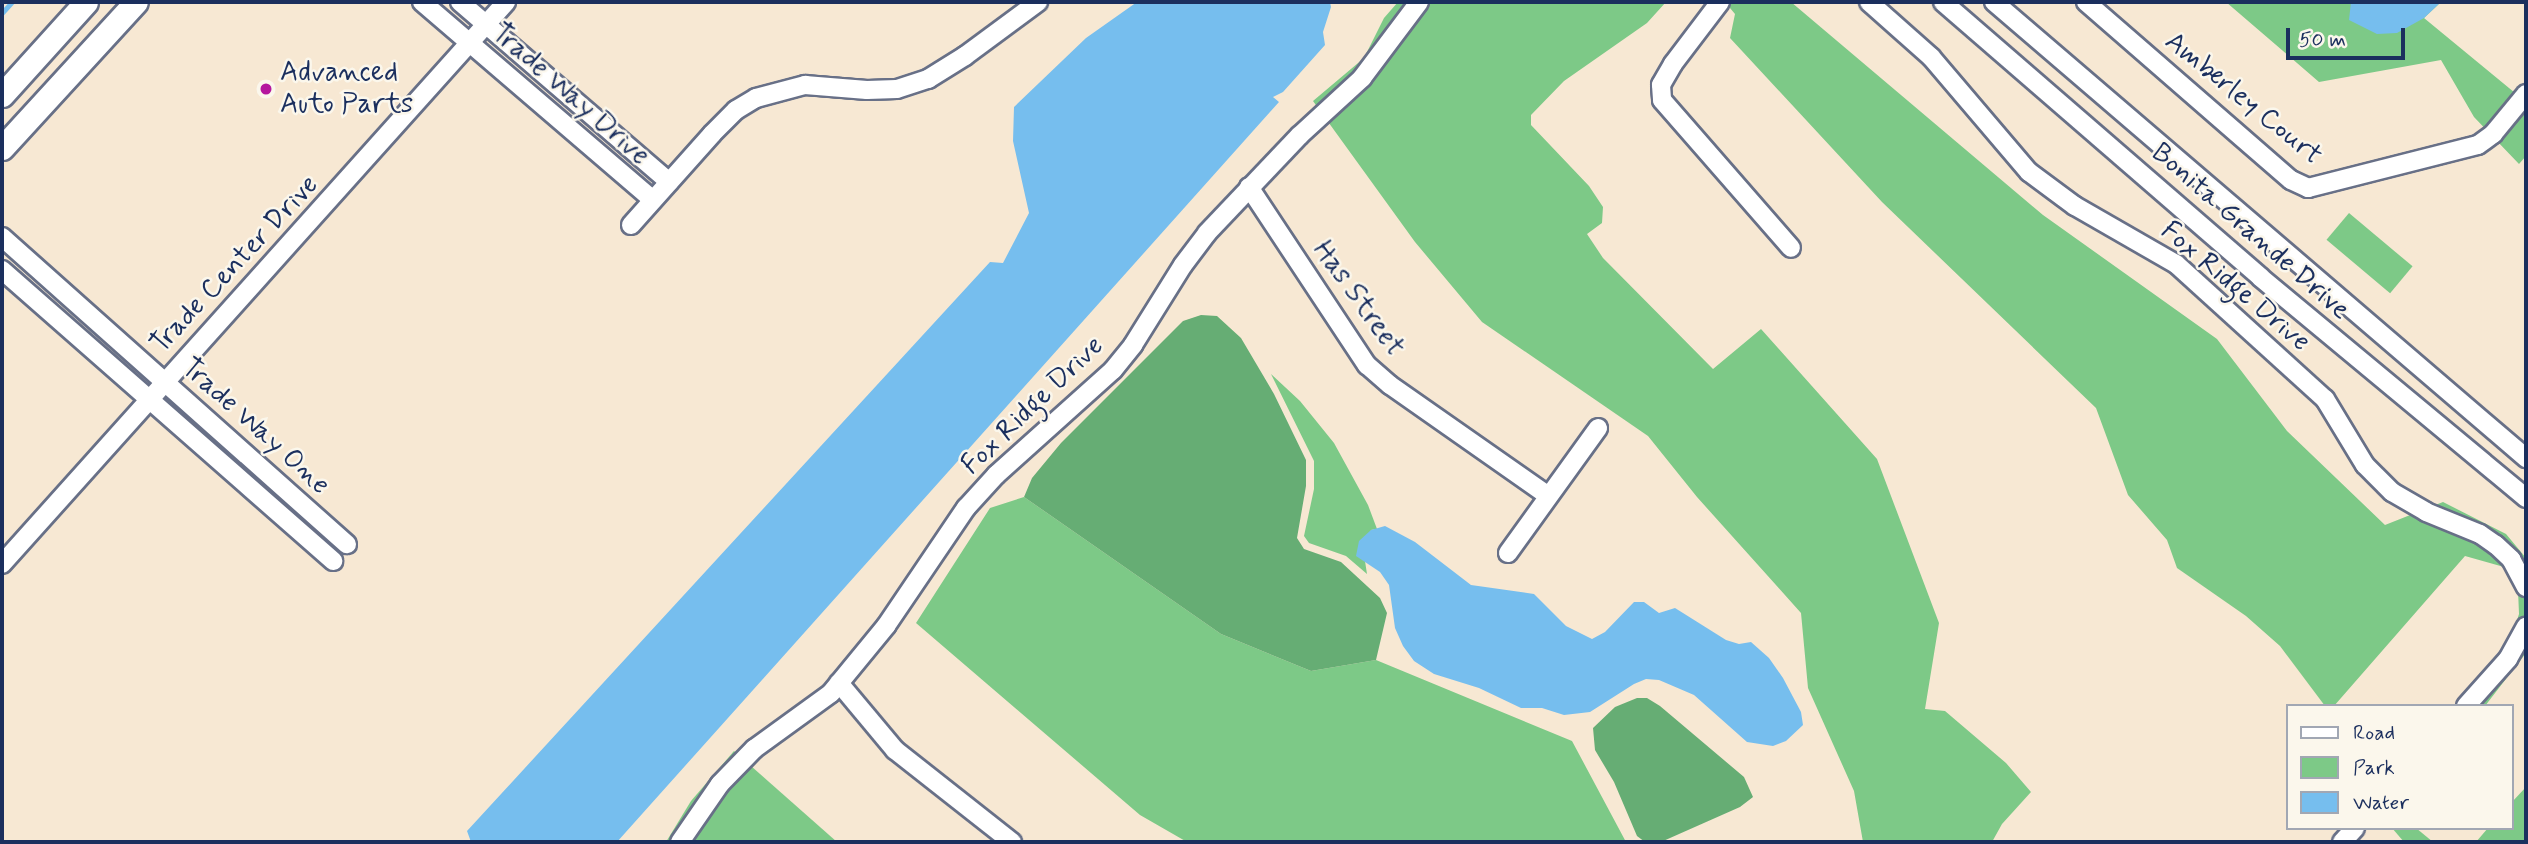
<!DOCTYPE html>
<html>
<head>
<meta charset="utf-8">
<style>
  body { margin:0 }
  #map { position:relative; width:2528px; height:844px; overflow:hidden; background:#f7e8d3; font-family:Mynerve,sans-serif }
  div>[style] { position:absolute }
  .green>* { inset:0; background:#7dc987; transform-origin:0 0 }
  .forest>* { inset:0; background:#66ad74 }
  .water>* { inset:0; background:#76beee }
  .stream>* { height:4.5px; margin:-2.25px; padding:0 2.25px; transform-origin:2.25px; border-radius:2.25px; background:#76beee }
  .roads { filter:drop-shadow(2px 0 #687087) drop-shadow(-2px 0 #687087) drop-shadow(0 2px #687087) drop-shadow(0 -2px #687087) }
  .minor>* { height:18px; margin:-9px; padding:0 9px; transform-origin:9px; border-radius:9px; background:#fff }
  .tertiary>* { height:23px; margin:-11.5px; padding:0 11.5px; transform-origin:11.5px; border-radius:11.5px; background:#fff }
  .dots>* { width:19px; height:19px; translate:-50% -50%; box-sizing:border-box; border:4px solid #fbf7ec; border-radius:50% }
  span { translate:-50% -50%; white-space:nowrap; text-align:center; line-height:1.15; -webkit-text-stroke:5px #fbf7ec; paint-order:stroke }
  .poi-label { font-size:28px; color:#1b2f5e }
  .left { translate:0 -50%; text-align:left }
  .street-label { font-size:28px; color:#1b2f5e }
  .frame { position:absolute; inset:0; border:4px solid #1b2f5e; pointer-events:none }
  .legend { position:absolute; left:2286px; top:704px; width:228px; height:126px; box-sizing:border-box; background:#fbf7ec; border:2px solid #a1a7b3; margin:0; padding:9px 12px; list-style:none; font-size:21px; color:#1b2f5e }
  .legend li { display:flex; align-items:center; gap:14px; height:35px }
  .legend b { width:35px; border:2px solid #a1a7b3 }
  .scale { position:absolute; left:2286px; top:28px; width:119px; height:32px; box-sizing:border-box; border:4px solid #1b2f5e; border-top:0; padding-left:9px; font-size:21px; line-height:24px; white-space:nowrap; color:#1b2f5e; -webkit-text-stroke:5px #fbf7ec; paint-order:stroke }
</style>
</head>
<body>
<div id="map">
  <div class="green">
    <i style="clip-path:polygon(1398px 2px,1666px 2px,1647px 23px,1564px 81px,1531px 115px,1531px 125px,1589px 186px,1603px 207px,1602px 223px,1587px 234px,1603px 258px,1713px 369px,1761px 329px,1877px 459px,1939px 623px,1925px 709px,1945px 711px,2006px 763px,2031px 792px,2002px 824px,1992px 842px,1863px 842px,1854px 791px,1808px 688px,1801px 613px,1697px 497px,1648px 436px,1482px 322px,1415px 242px,1313px 101px,1364px 58px,1384px 18px)"></i>
    <i style="clip-path:polygon(1725px 2px,1791px 2px,2043px 215px,2217px 339px,2287px 431px,2385px 525px,2443px 502px,2506px 534px,2526px 558px,2526px 653px,2485px 706px,2453px 706px,2510px 643px,2519px 614px,2518px 590px,2504px 567px,2465px 556px,2334px 706px,2325px 706px,2280px 646px,2246px 616px,2177px 568px,2167px 540px,2128px 495px,2096px 408px,1882px 202px,1730px 38px,1735px 14px)"></i>
    <i style="clip-path:polygon(2226px 2px,2441px 2px,2424px 18px,2526px 102px,2526px 156px,2519px 164px,2474px 117px,2441px 60px,2319px 82px)"></i>
    <i style="left:2349px;top:213px;width:83px;height:35px;rotate:40deg"></i>
    <i style="clip-path:polygon(1271px 374px,1300px 401px,1334px 443px,1368px 505px,1377px 529px,1371px 530px,1365px 561px,1367px 574px,1346px 556px,1309px 543px,1304px 536px,1314px 489px,1314px 461px)"></i>
    <i style="clip-path:polygon(1024px 497px,1221px 634px,1311px 671px,1376px 660px,1572px 741px,1626px 842px,1187px 842px,1140px 815px,916px 623px,990px 508px)"></i>
    <i style="clip-path:polygon(734px 751px,837px 842px,666px 842px,691px 801px)"></i>
    <i style="clip-path:polygon(2526px 787px,2526px 842px,2476px 842px,2488px 828px,2512px 828px,2512px 802px)"></i>
    <i style="clip-path:polygon(2392px 828px,2416px 828px,2433px 842px,2404px 842px)"></i>
  </div>
  <div class="forest">
    <i style="clip-path:polygon(1201px 315px,1217px 316px,1241px 338px,1274px 394px,1306px 460px,1306px 486px,1297px 538px,1304px 549px,1341px 562px,1380px 598px,1387px 613px,1376px 660px,1311px 671px,1221px 634px,1024px 497px,1032px 478px,1061px 443px,1183px 321px)"></i>
    <i style="clip-path:polygon(1637px 698px,1647px 698px,1660px 706px,1744px 777px,1753px 797px,1740px 807px,1661px 842px,1645px 842px,1637px 836px,1614px 782px,1595px 750px,1593px 728px,1615px 707px)"></i>
  </div>
  <div class="water">
    <i style="clip-path:polygon(1137px 2px,1330px 2px,1331px 7px,1323px 32px,1325px 45px,1283px 92px,1273px 97px,1279px 102px,617px 842px,471px 842px,467px 831px,990px 262px,1003px 263px,1029px 213px,1013px 141px,1014px 107px,1086px 38px)"></i>
    <i style="clip-path:polygon(2351px 2px,2441px 2px,2424px 18px,2397px 33px,2377px 34px,2349px 20px)"></i>
    <i style="clip-path:polygon(1385px 526px,1415px 542px,1471px 585px,1534px 594px,1566px 626px,1592px 639px,1605px 632px,1634px 602px,1644px 602px,1659px 613px,1675px 608px,1726px 640px,1739px 644px,1751px 642px,1769px 658px,1783px 678px,1801px 712px,1803px 725px,1786px 741px,1773px 746px,1747px 742px,1694px 695px,1659px 680px,1646px 679px,1634px 684px,1590px 712px,1564px 715px,1542px 708px,1521px 708px,1479px 688px,1434px 674px,1414px 661px,1403px 646px,1395px 628px,1389px 585px,1380px 572px,1356px 556px,1359px 541px,1371px 530px)"></i>
  </div>
  <div class="stream">
    <i style="left:2px;top:13px;width:15px;rotate:-48deg"></i>
  </div>
  <div class="roads">
    <div class="minor">
      <i style="left:422px;top:2px;width:304px;rotate:40.6deg"></i>
      <i style="left:460px;top:2px;width:276px;rotate:40.7deg"></i>
      <i style="left:1720px;top:2px;width:78px;rotate:127.2deg"></i>
      <i style="left:1673px;top:64px;width:24px;rotate:120deg"></i>
      <i style="left:1661px;top:85px;width:15px;rotate:86deg"></i>
      <i style="left:1662px;top:100px;width:196px;rotate:48.9deg"></i>
      <i style="left:1869px;top:2px;width:83px;rotate:41.6deg"></i>
      <i style="left:1931px;top:57px;width:151px;rotate:49.6deg"></i>
      <i style="left:2029px;top:172px;width:57px;rotate:36.5deg"></i>
      <i style="left:2075px;top:206px;width:116px;rotate:29.9deg"></i>
      <i style="left:2176px;top:264px;width:201px;rotate:42.2deg"></i>
      <i style="left:2325px;top:399px;width:77px;rotate:58.8deg"></i>
      <i style="left:2365px;top:465px;width:38px;rotate:45deg"></i>
      <i style="left:2392px;top:492px;width:39px;rotate:30deg"></i>
      <i style="left:2426px;top:512px;width:58px;rotate:22.2deg"></i>
      <i style="left:2480px;top:534px;width:19px;rotate:35deg"></i>
      <i style="left:2496px;top:545px;width:21px;rotate:43deg"></i>
      <i style="left:2511px;top:559px;width:32px;rotate:62deg"></i>
      <i style="left:1943px;top:2px;width:420px;rotate:40.9deg"></i>
      <i style="left:2260px;top:277px;width:346px;rotate:39.7deg"></i>
      <i style="left:1994px;top:2px;width:701px;rotate:40.6deg"></i>
      <i style="left:2086px;top:2px;width:271px;rotate:41deg"></i>
      <i style="left:2291px;top:180px;width:19px;rotate:25deg"></i>
      <i style="left:2308px;top:188px;width:175px;rotate:-14.2deg"></i>
      <i style="left:2478px;top:145px;width:19px;rotate:-36deg"></i>
      <i style="left:2493px;top:134px;width:52px;rotate:-50.5deg"></i>
      <i style="left:1249px;top:187px;width:214px;rotate:56.5deg"></i>
      <i style="left:1367px;top:365px;width:30px;rotate:41deg"></i>
      <i style="left:1390px;top:385px;width:192px;rotate:35deg"></i>
      <i style="left:631px;top:225px;width:122px;rotate:-48.3deg"></i>
      <i style="left:712px;top:134px;width:34px;rotate:-45deg"></i>
      <i style="left:736px;top:110px;width:23px;rotate:-31deg"></i>
      <i style="left:756px;top:98px;width:51px;rotate:-14.9deg"></i>
      <i style="left:805px;top:85px;width:62px;rotate:4.6deg"></i>
      <i style="left:867px;top:90px;width:30px;rotate:-2deg"></i>
      <i style="left:897px;top:89px;width:33px;rotate:-18deg"></i>
      <i style="left:928px;top:79px;width:44px;rotate:-31.9deg"></i>
      <i style="left:965px;top:56px;width:91px;rotate:-36.5deg"></i>
      <i style="left:2px;top:237px;width:462px;rotate:41.7deg"></i>
      <i style="left:2px;top:270px;width:441px;rotate:41.3deg"></i>
      <i style="left:1508px;top:553px;width:154px;rotate:-54.2deg"></i>
      <i style="left:2px;top:564px;width:755px;rotate:-48.11deg"></i>
      <i style="left:839px;top:683px;width:87px;rotate:50.1deg"></i>
      <i style="left:895px;top:750px;width:149px;rotate:38.2deg"></i>
      <i style="left:2466px;top:706px;width:63px;rotate:-48.2deg"></i>
      <i style="left:2508px;top:659px;width:37px;rotate:-61deg"></i>
      <i style="left:680px;top:842px;width:70px;rotate:-55.4deg"></i>
      <i style="left:720px;top:784px;width:49px;rotate:-45.8deg"></i>
      <i style="left:754px;top:749px;width:95px;rotate:-36deg"></i>
      <i style="left:831px;top:693px;width:87px;rotate:-50.6deg"></i>
      <i style="left:886px;top:626px;width:143px;rotate:-55.9deg"></i>
      <i style="left:966px;top:508px;width:45px;rotate:-47.7deg"></i>
      <i style="left:996px;top:475px;width:157px;rotate:-41.9deg"></i>
      <i style="left:1113px;top:370px;width:32px;rotate:-51deg"></i>
      <i style="left:1133px;top:345px;width:94px;rotate:-58deg"></i>
      <i style="left:1183px;top:265px;width:40px;rotate:-53deg"></i>
      <i style="left:1207px;top:233px;width:134px;rotate:-46.5deg"></i>
      <i style="left:1299px;top:136px;width:86px;rotate:-42.6deg"></i>
      <i style="left:1362px;top:78px;width:95px;rotate:-53.1deg"></i>
      <i style="left:2342px;top:842px;width:19px;rotate:-47deg"></i>
    </div>
    <div class="tertiary">
      <i style="left:2px;top:95px;width:125px;rotate:-47.9deg"></i>
      <i style="left:2px;top:148px;width:198px;rotate:-47.5deg"></i>
    </div>
  </div>
  <div class="dots">
    <i style="left:266px;top:89px;background:#b5179e"></i>
  </div>
  <div class="poi-label">
    <span class="left" style="left:280px;top:89px">Advanced<br>Auto Parts</span>
  </div>
  <div class="street-label">
    <span style="left:570px;top:95px;rotate:41deg">Trade Way Drive</span>
    <span style="left:2243px;top:99px;rotate:39deg">Amberley Court</span>
    <span style="left:2250px;top:232px;rotate:41deg">Bonita Grande Drive</span>
    <span style="left:235px;top:265px;rotate:-47deg">Trade Center Drive</span>
    <span style="left:2235px;top:287px;rotate:40deg">Fox Ridge Drive</span>
    <span style="left:1358px;top:299px;rotate:54deg">Has Street</span>
    <span style="left:1033px;top:406px;rotate:-44deg">Fox Ridge Drive</span>
    <span style="left:255px;top:427px;rotate:42deg">Trade Way One</span>
  </div>
  <div class="frame"></div>
  <ul class="legend">
  <li><b style="height:9px;background:#fff"></b>Road</li>
  <li><b style="height:19px;background:#7dc987"></b>Park</li>
  <li><b style="height:19px;background:#76beee"></b>Water</li>
  </ul>
  <div class="scale">50 m</div>
</div>
</body>
</html>
